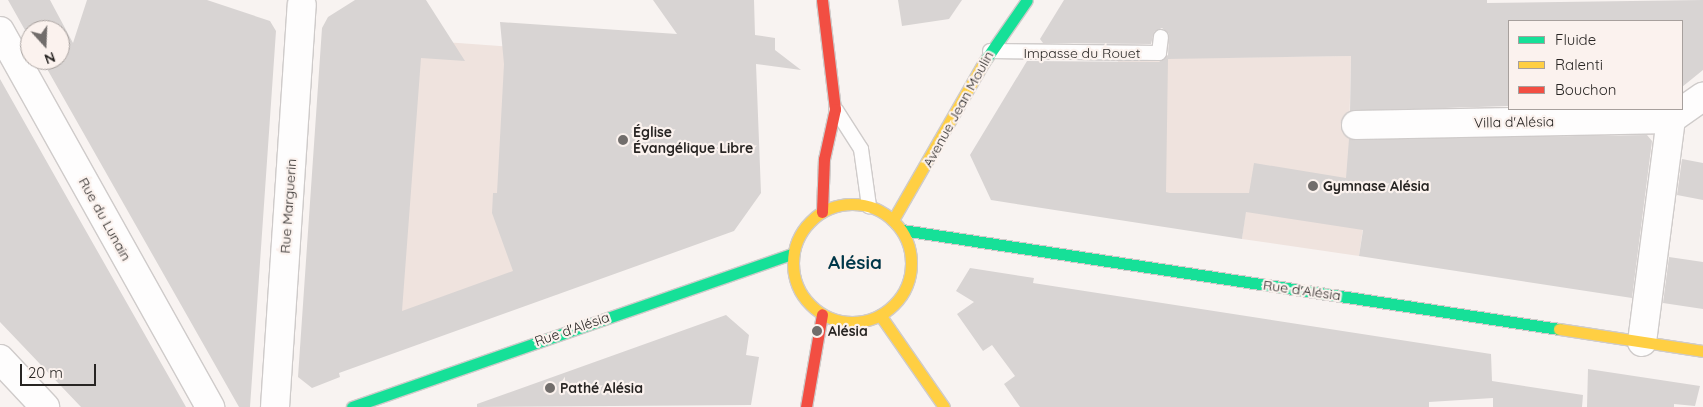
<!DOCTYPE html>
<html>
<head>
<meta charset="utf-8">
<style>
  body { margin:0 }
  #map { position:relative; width:1703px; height:407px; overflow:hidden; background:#f8f3f1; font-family:Quicksand,sans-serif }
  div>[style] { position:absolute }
  .built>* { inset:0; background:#efe3de }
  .building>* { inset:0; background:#d8d4d3 }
  .roads { filter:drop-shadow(1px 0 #cfcbca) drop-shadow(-1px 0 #cfcbca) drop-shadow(0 1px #cfcbca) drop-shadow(0 -1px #cfcbca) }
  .lane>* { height:14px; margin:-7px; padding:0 7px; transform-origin:7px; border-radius:7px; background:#fefdfd }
  .street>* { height:28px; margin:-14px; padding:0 14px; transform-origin:14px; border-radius:14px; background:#fefdfd }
  .fast>* { height:11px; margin:-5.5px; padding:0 5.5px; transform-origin:5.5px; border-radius:5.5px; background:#16e098 }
  .slow>* { height:11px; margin:-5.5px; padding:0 5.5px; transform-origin:5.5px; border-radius:5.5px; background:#ffcf43 }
  .slow>.ring { margin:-5.5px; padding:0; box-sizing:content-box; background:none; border:11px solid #ffcf43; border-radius:50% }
  .jam>* { height:11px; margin:-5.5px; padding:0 5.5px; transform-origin:5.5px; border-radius:5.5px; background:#f24e42 }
  .dots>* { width:14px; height:14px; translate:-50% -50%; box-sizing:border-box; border:2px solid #fbf2ee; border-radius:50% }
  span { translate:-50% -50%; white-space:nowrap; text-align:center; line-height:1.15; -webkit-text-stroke:4.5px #fbf2ee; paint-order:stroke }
  .street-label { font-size:14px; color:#282523 }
  .poi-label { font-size:14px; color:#282523; font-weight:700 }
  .left { translate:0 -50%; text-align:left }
  .district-label { font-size:19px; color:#003749; font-weight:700 }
  .legend { position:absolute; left:1508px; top:20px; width:175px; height:90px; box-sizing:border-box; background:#fbf2ee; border:1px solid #a7a09d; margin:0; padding:6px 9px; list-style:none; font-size:15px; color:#282523 }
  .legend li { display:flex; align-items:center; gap:10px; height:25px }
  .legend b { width:25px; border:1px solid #a7a09d }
  .north { position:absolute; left:20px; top:20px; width:50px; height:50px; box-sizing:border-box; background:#fbf2ee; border:1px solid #a7a09d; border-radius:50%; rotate:160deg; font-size:14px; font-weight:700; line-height:20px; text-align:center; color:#282523 }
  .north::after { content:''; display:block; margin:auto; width:18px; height:22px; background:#716d6b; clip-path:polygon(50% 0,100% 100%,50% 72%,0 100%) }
  .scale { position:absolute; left:20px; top:364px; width:76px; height:22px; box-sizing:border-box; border:2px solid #282523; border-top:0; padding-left:6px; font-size:15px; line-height:18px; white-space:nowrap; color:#282523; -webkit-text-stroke:4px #fbf2ee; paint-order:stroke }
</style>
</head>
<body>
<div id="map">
  <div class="built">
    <i style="clip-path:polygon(403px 39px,539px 49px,559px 294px,368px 318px)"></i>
    <i style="clip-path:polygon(1351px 56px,1349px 138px,1376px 138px,1377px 193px,1368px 193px,1359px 256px,1242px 239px,1248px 193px,1170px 193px,1096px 189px,1116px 153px,1118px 59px)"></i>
  </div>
  <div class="building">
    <i style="clip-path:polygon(8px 0,50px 0,73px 43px,87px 0,207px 0,270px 21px,276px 31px,250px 407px,239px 407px,42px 60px,60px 60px,60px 30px,30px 30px,30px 39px)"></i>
    <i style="clip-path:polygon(355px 0,426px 0,465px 61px,421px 58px,402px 311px,513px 271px,492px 213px,493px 193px,497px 193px,504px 64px,500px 22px,677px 34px,653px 0,754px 0,755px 35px,775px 38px,775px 50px,801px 70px,756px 64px,761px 193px,734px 231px,339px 373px,340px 377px,312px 388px,298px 377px,322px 28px,328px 17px)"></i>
    <i style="clip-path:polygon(898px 0,962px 0,949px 19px,902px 26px)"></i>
    <i style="clip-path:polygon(1064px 0,1487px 0,1487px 3px,1703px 0,1703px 70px,1682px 87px,1682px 21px,1509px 21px,1509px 106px,1350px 111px,1351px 56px,1168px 59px,1166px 192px,1170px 193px,1249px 193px,1254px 163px,1346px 178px,1349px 139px,1647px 135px,1652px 141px,1632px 298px,1359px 256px,1363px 230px,1246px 212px,1242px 239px,991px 200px,970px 155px,1027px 61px,1159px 62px,1168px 55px,1169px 34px,1162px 28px,1154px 32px,1151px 44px,1043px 43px,1040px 39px)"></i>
    <i style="clip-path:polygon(0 79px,78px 217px,186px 407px,81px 407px,0 322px)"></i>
    <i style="clip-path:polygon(1682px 159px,1703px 163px,1703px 200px,1677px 195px)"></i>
    <i style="clip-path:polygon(1669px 257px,1703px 262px,1703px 309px,1663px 303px)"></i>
    <i style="clip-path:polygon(970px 268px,1034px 278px,1033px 283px,1491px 354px,1492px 381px,1583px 395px,1582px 407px,1493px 407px,1493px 398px,1429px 402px,1429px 407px,1020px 407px,1004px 384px,1015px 376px,992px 345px,983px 351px,957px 314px,974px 302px,956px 291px)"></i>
    <i style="clip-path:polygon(726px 315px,749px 335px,746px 355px,759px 357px,751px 405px,477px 407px,477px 404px)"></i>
    <i style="clip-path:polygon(1588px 369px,1700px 386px,1695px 406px,1674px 404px,1674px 407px,1587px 407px)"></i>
  </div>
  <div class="roads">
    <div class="lane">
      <i style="left:990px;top:51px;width:169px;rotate:0.7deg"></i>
      <i style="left:1159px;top:53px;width:16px;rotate:-83deg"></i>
      <i style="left:836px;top:110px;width:46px;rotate:57.3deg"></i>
      <i style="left:861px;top:149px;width:58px;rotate:82deg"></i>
    </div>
    <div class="street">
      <i style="left:0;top:31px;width:431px;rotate:60.8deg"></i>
      <i style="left:1356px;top:125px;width:315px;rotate:-1.1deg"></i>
      <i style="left:1642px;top:342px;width:225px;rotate:-82.6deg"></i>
      <i style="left:1671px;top:119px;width:39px;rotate:-35deg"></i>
      <i style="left:0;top:359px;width:66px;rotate:46.8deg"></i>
      <i style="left:275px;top:407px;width:403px;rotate:-86.2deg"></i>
    </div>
    <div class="fast">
      <i style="left:984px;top:62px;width:75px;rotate:-55.3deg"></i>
      <i style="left:902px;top:230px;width:664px;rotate:8.57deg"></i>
      <i style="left:352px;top:407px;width:467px;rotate:-19.2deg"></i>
    </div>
    <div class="slow">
      <i class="ring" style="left:793px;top:204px;width:107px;height:107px"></i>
      <i style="left:893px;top:220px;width:182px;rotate:-60.1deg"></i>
      <i style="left:880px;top:315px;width:112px;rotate:55.2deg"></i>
      <i style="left:1559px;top:329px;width:146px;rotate:8.7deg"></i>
    </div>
    <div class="jam">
      <i style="left:822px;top:0;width:110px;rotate:83.2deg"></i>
      <i style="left:835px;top:109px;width:51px;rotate:102.4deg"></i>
      <i style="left:824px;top:159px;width:53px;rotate:92.2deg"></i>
      <i style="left:806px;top:407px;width:94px;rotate:-80.2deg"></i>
    </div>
  </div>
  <div class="dots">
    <i style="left:623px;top:140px;background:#716d6b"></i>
    <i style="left:1313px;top:186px;background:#716d6b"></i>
    <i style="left:817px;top:331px;background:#716d6b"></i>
    <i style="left:550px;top:388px;background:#716d6b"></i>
  </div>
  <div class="street-label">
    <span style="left:1082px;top:53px">Impasse du Rouet</span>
    <span style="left:958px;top:109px;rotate:-61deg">Avenue Jean Moulin</span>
    <span style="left:1514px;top:122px;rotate:-1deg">Villa d'Alésia</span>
    <span style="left:288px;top:206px;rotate:-86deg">Rue Marguerin</span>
    <span style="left:105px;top:219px;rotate:61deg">Rue du Lunain</span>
    <span style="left:1302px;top:290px;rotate:8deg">Rue d'Alésia</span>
    <span style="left:572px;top:329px;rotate:-19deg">Rue d'Alésia</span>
  </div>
  <div class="poi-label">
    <span class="left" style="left:633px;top:140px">Église<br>Évangélique Libre</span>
    <span class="left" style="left:1323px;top:186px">Gymnase Alésia</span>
    <span class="left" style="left:828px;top:331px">Alésia</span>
    <span class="left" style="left:560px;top:388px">Pathé Alésia</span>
  </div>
  <div class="district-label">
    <span style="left:855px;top:263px">Alésia</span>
  </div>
  <ul class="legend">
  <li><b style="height:6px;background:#16e098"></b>Fluide</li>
  <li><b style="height:6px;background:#ffcf43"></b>Ralenti</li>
  <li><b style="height:6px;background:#f24e42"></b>Bouchon</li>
  </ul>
  <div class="north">N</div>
  <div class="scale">20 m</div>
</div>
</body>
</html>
